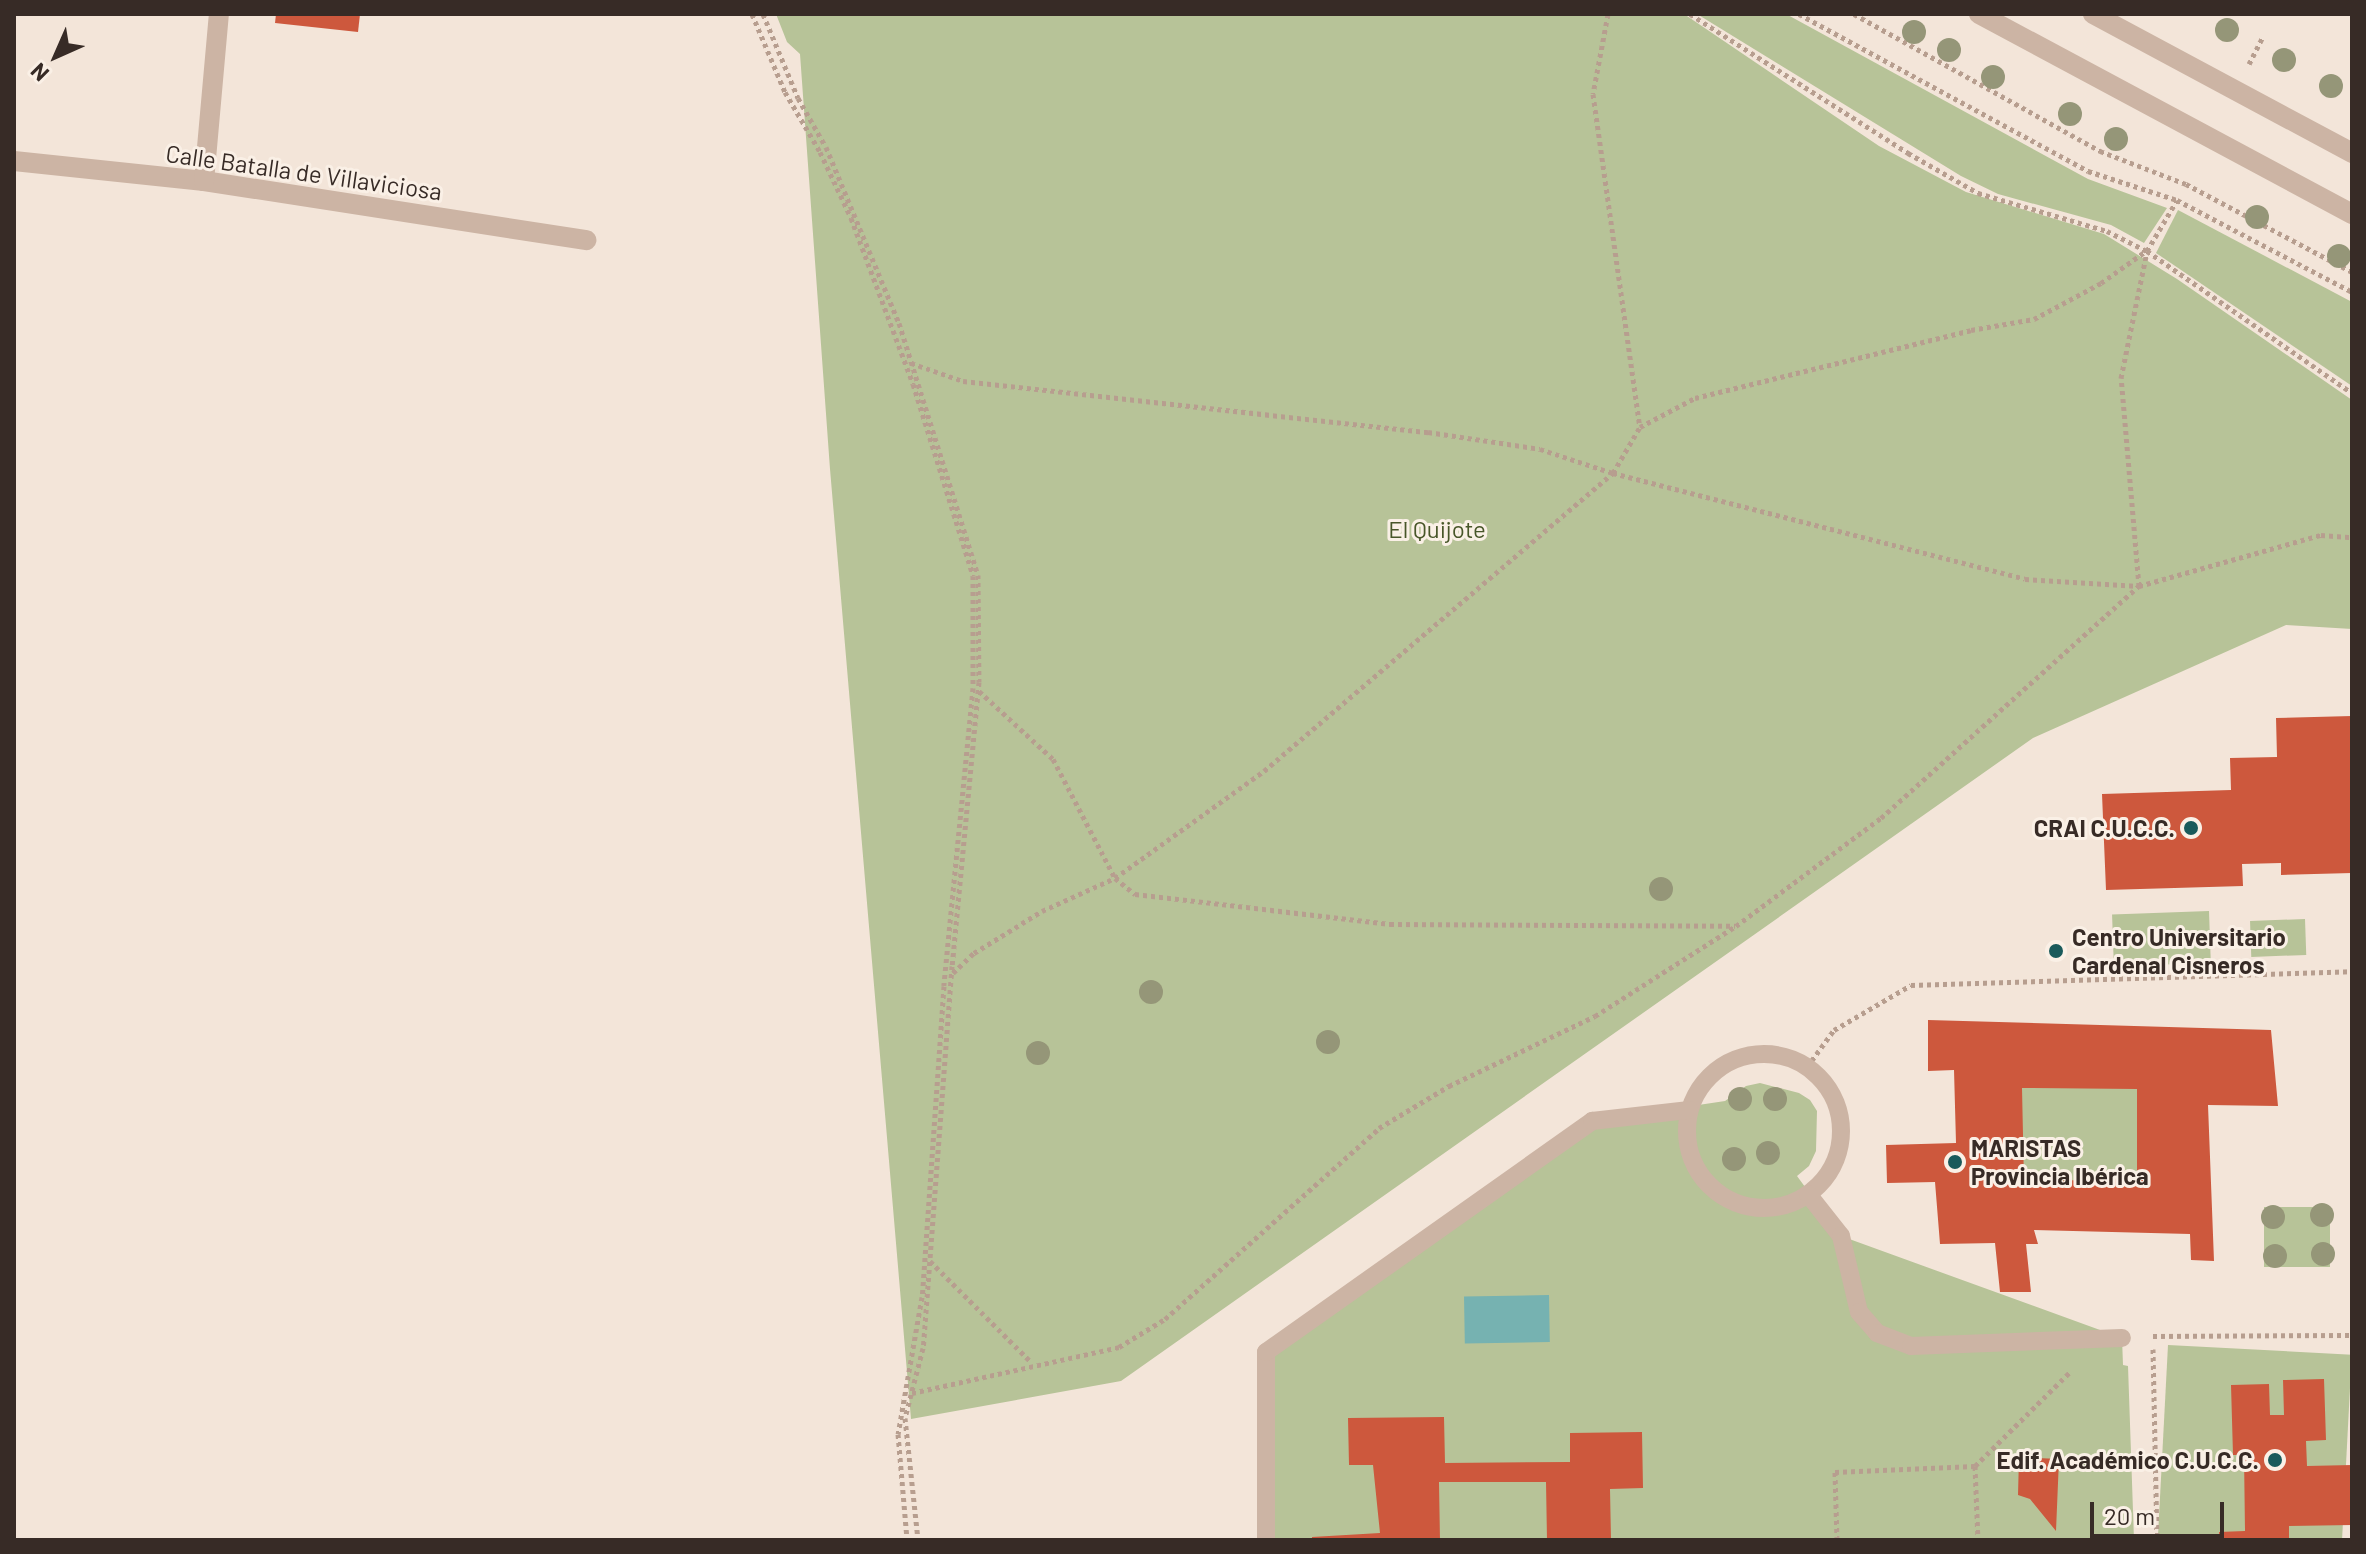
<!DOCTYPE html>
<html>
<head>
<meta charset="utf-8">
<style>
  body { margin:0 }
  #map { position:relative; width:2366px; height:1554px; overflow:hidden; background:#f3e5d9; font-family:Barlow,sans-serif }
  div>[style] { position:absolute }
  .green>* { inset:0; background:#b7c398; transform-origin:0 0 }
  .water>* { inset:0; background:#76b2b1; transform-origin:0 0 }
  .building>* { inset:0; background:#cd583d }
  .path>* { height:5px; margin-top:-2.5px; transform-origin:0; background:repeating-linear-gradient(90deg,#b79e8f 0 4px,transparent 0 8px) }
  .service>* { height:18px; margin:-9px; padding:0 9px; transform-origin:9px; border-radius:9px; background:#ccb4a4 }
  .service>.ring { margin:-9px; padding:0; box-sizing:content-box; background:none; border:18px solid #ccb4a4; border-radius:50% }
  .minor>* { height:20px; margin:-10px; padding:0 10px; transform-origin:10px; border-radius:10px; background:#ccb4a4 }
  .trees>* { width:24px; height:24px; margin:-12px; border-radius:50%; background:#959678 }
  .dots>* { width:22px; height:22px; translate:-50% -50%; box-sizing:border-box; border:4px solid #faf0e6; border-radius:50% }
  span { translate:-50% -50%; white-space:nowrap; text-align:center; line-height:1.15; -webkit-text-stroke:6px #faf0e6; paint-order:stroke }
  .street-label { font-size:24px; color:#372b26 }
  .park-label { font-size:24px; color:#485629 }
  .poi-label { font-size:24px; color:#372b26; font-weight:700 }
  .right { translate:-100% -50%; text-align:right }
  .left { translate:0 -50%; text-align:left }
  .frame { position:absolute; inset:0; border:16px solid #372b26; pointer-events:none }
  .north { position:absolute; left:16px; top:16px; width:80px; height:80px; -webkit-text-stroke:6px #faf0e6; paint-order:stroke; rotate:225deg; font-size:22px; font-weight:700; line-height:32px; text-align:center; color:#372b26 }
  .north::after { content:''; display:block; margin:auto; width:28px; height:36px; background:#372b26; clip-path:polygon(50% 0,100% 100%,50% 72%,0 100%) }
  .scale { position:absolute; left:2090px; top:1502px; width:134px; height:36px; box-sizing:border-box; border:4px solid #372b26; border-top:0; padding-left:10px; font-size:24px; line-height:28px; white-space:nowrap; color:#372b26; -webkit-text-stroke:6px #faf0e6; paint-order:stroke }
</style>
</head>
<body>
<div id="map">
  <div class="green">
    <i style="clip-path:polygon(776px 14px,1684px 14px,1879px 146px,1966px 192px,2104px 234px,2177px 279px,2352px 400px,2352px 629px,2286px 625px,2033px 738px,1121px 1381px,911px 1419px,830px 469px,800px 54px,787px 42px)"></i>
    <i style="clip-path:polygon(1697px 14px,1786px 14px,2088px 179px,2167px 208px,2144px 243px,2111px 225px,1998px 194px,1961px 176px)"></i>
    <i style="clip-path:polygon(2178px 210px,2352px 302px,2352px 386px,2156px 253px)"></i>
    <i style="left:2209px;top:911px;width:52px;height:97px;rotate:88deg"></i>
    <i style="left:2305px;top:919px;width:36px;height:55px;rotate:88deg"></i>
    <i style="clip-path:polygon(1760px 1083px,1799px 1093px,1810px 1100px,1817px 1111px,1816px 1151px,1809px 1166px,1797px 1176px,1841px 1236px,2122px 1338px,2123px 1365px,2128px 1366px,2134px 1540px,1266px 1540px,1266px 1352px,1592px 1121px,1725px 1101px,1746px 1086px)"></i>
    <i style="left:2022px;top:1088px;width:115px;height:94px"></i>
    <i style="left:2264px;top:1207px;width:66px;height:60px"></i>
    <i style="left:2168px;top:1345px;width:184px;height:195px;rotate:3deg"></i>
  </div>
  <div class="water">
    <i style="left:1549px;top:1295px;width:47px;height:85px;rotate:89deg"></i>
  </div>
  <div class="building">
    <i style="clip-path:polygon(276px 14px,360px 14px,358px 32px,275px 23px)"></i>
    <i style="clip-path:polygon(2352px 716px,2352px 873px,2281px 875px,2281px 863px,2242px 864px,2243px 886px,2106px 890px,2102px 794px,2231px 790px,2230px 758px,2277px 757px,2276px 718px)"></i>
    <i style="clip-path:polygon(evenodd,1928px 1020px,2271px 1030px,2278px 1106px,2208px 1105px,2214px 1261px,2191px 1260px,2190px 1234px,2034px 1230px,2038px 1244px,2026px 1244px,2031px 1292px,2000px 1292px,1995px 1243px,1940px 1244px,1935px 1182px,1887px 1183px,1886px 1145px,1956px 1143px,1954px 1070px,1928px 1071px,1928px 1020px,2022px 1088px,2137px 1089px,2137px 1178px,2024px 1182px,2022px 1088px)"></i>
    <i style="clip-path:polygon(2324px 1379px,2326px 1440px,2306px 1441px,2307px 1466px,2352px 1465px,2352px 1525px,2289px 1526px,2289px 1540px,2219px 1540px,2219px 1532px,2245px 1531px,2244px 1455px,2233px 1455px,2231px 1385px,2269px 1384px,2270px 1415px,2284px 1415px,2283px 1380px)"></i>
    <i style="clip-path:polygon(1444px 1417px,1445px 1463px,1570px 1462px,1570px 1433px,1642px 1432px,1643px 1488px,1610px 1489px,1611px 1540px,1547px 1540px,1546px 1482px,1439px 1482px,1440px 1540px,1312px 1540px,1312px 1537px,1380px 1533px,1373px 1465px,1349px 1465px,1348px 1418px)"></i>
    <i style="clip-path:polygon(2019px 1457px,2059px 1459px,2056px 1531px,2030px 1499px,2018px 1495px)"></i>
  </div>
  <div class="path">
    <i style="left:752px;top:14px;width:85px;rotate:67.1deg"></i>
    <i style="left:785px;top:92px;width:69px;rotate:59.7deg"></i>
    <i style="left:820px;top:152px;width:73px;rotate:64.8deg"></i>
    <i style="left:851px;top:218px;width:177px;rotate:69.5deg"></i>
    <i style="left:913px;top:384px;width:201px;rotate:72.6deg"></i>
    <i style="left:973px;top:576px;width:112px;rotate:90deg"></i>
    <i style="left:973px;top:688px;width:299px;rotate:95.6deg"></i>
    <i style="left:944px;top:986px;width:312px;rotate:94deg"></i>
    <i style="left:922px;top:1297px;width:139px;rotate:99.9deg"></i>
    <i style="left:898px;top:1434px;width:106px;rotate:85.1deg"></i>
    <i style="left:763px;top:14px;width:91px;rotate:67.4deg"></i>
    <i style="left:798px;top:98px;width:56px;rotate:60.3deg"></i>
    <i style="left:826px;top:147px;width:191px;rotate:67.5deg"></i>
    <i style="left:899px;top:323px;width:264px;rotate:72.6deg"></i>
    <i style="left:978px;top:575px;width:107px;rotate:89.5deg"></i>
    <i style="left:979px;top:682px;width:285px;rotate:95.4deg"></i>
    <i style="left:952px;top:966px;width:383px;rotate:94.3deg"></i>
    <i style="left:923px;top:1348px;width:72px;rotate:104.4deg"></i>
    <i style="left:905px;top:1418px;width:123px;rotate:83.9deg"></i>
    <i style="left:1608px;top:14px;width:81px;rotate:100.6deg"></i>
    <i style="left:1593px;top:94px;width:336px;rotate:82deg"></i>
    <i style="left:1690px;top:14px;width:259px;rotate:32.5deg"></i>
    <i style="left:1908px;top:153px;width:81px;rotate:29.7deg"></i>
    <i style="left:1978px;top:193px;width:134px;rotate:16.4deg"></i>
    <i style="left:2107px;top:231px;width:45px;rotate:26.6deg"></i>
    <i style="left:2147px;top:251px;width:249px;rotate:34.7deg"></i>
    <i style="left:1799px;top:14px;width:329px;rotate:28.5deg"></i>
    <i style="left:2088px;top:171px;width:94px;rotate:18deg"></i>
    <i style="left:2177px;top:200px;width:198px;rotate:27.7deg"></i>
    <i style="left:1854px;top:14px;width:282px;rotate:29.1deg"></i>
    <i style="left:2100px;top:151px;width:92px;rotate:21deg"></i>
    <i style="left:2186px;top:184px;width:188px;rotate:27.9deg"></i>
    <i style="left:2249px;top:64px;width:31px;rotate:-63deg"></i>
    <i style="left:911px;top:363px;width:55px;rotate:19.1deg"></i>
    <i style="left:963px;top:381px;width:468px;rotate:6.3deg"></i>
    <i style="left:1428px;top:432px;width:113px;rotate:8.6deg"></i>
    <i style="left:1540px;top:449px;width:77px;rotate:18.2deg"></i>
    <i style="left:1613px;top:473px;width:425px;rotate:14.4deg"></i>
    <i style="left:2025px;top:579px;width:114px;rotate:3.5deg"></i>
    <i style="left:2139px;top:586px;width:189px;rotate:-15.7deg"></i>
    <i style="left:2321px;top:535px;width:31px;rotate:4deg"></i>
    <i style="left:979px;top:691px;width:100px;rotate:42.6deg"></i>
    <i style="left:1053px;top:759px;width:134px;rotate:62.5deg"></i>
    <i style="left:1115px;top:878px;width:26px;rotate:39deg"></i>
    <i style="left:1135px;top:894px;width:257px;rotate:6.7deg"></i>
    <i style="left:1390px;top:924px;width:345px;rotate:0.3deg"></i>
    <i style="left:953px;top:973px;width:29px;rotate:-44deg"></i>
    <i style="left:974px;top:953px;width:80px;rotate:-31.7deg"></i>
    <i style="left:1042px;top:911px;width:80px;rotate:-24.3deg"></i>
    <i style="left:1115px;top:878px;width:183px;rotate:-35.7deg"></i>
    <i style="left:1264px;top:771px;width:459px;rotate:-40.5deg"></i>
    <i style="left:1613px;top:473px;width:53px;rotate:-59.6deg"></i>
    <i style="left:1640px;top:427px;width:62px;rotate:-27.8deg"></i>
    <i style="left:1695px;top:398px;width:284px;rotate:-13.8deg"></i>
    <i style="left:1971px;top:330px;width:64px;rotate:-9.9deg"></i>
    <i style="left:2034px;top:319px;width:76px;rotate:-28.2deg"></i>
    <i style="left:2101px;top:283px;width:55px;rotate:-35.4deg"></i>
    <i style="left:1807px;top:1067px;width:46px;rotate:-53.9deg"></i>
    <i style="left:1834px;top:1030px;width:89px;rotate:-30.3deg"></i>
    <i style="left:1911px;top:985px;width:441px;rotate:-1.8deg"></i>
    <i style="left:930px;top:1261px;width:144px;rotate:45deg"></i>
    <i style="left:2153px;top:1336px;width:199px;rotate:-0.3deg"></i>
    <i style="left:2153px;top:1349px;width:191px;rotate:88.8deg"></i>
    <i style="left:912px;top:1393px;width:212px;rotate:-12.5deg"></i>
    <i style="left:1119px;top:1347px;width:54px;rotate:-31.3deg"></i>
    <i style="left:1165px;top:1319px;width:287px;rotate:-41.7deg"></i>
    <i style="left:1379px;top:1128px;width:82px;rotate:-31deg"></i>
    <i style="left:1449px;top:1086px;width:162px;rotate:-25.6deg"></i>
    <i style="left:1595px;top:1016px;width:167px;rotate:-32.6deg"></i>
    <i style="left:1736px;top:926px;width:181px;rotate:-36.7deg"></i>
    <i style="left:1881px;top:818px;width:347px;rotate:-42deg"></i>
    <i style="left:2139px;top:586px;width:209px;rotate:-94.9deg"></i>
    <i style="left:2121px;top:378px;width:130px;rotate:-78.4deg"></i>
    <i style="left:2147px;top:251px;width:59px;rotate:-59.5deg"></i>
    <i style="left:1975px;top:1466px;width:135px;rotate:-44.7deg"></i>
    <i style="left:1837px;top:1540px;width:68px;rotate:-91.7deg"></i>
    <i style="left:1835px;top:1472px;width:140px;rotate:-2.5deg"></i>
    <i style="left:1975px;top:1466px;width:74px;rotate:87.7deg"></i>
  </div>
  <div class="service">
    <i class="ring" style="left:1687px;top:1054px;width:136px;height:136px"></i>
    <i style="left:1808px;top:1194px;width:53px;rotate:51.8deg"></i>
    <i style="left:1841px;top:1236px;width:78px;rotate:76.7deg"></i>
    <i style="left:1859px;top:1312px;width:28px;rotate:49deg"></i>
    <i style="left:1877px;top:1333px;width:36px;rotate:21deg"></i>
    <i style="left:1911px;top:1346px;width:211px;rotate:-2.2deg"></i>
    <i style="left:1266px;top:1540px;width:188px;rotate:-90deg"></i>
    <i style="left:1266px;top:1352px;width:400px;rotate:-35.3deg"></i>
    <i style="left:1592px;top:1121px;width:98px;rotate:-6.5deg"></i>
  </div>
  <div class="minor">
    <i style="left:1979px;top:14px;width:423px;rotate:28.2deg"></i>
    <i style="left:2093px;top:14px;width:294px;rotate:28.2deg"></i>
    <i style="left:14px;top:161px;width:191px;rotate:6deg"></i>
    <i style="left:204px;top:181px;width:387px;rotate:8.8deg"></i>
    <i style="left:204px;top:181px;width:168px;rotate:-84.9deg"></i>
  </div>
  <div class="trees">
    <i style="left:2227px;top:30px"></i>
    <i style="left:1914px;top:32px"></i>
    <i style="left:1949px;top:50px"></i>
    <i style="left:2284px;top:60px"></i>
    <i style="left:1993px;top:77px"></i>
    <i style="left:2331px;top:86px"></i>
    <i style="left:2070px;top:114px"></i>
    <i style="left:2116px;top:139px"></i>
    <i style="left:2257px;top:217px"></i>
    <i style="left:2339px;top:256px"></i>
    <i style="left:1661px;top:889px"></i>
    <i style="left:1151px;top:992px"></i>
    <i style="left:1328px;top:1042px"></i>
    <i style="left:1038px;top:1053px"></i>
    <i style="left:1740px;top:1099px"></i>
    <i style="left:1775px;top:1099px"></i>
    <i style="left:1768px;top:1153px"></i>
    <i style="left:1734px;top:1159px"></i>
    <i style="left:2322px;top:1215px"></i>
    <i style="left:2273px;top:1217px"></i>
    <i style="left:2323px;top:1254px"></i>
    <i style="left:2275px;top:1256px"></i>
  </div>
  <div class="dots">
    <i style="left:2191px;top:828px;background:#1a5a5b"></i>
    <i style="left:2056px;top:951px;background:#1a5a5b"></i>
    <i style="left:1955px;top:1162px;background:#1a5a5b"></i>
    <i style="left:2275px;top:1460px;background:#1a5a5b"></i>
  </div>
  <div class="street-label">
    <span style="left:304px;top:172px;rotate:8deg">Calle Batalla de Villaviciosa</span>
  </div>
  <div class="park-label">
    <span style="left:1437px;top:529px">El Quijote</span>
  </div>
  <div class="poi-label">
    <span class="right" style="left:2175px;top:828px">CRAI C.U.C.C.</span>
    <span class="left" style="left:2072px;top:951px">Centro Universitario<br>Cardenal Cisneros</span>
    <span class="left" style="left:1971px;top:1162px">MARISTAS<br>Provincia Ibérica</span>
    <span class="right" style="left:2259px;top:1460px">Edif. Académico C.U.C.C.</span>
  </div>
  <div class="frame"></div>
  <div class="north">N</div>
  <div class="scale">20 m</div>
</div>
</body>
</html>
